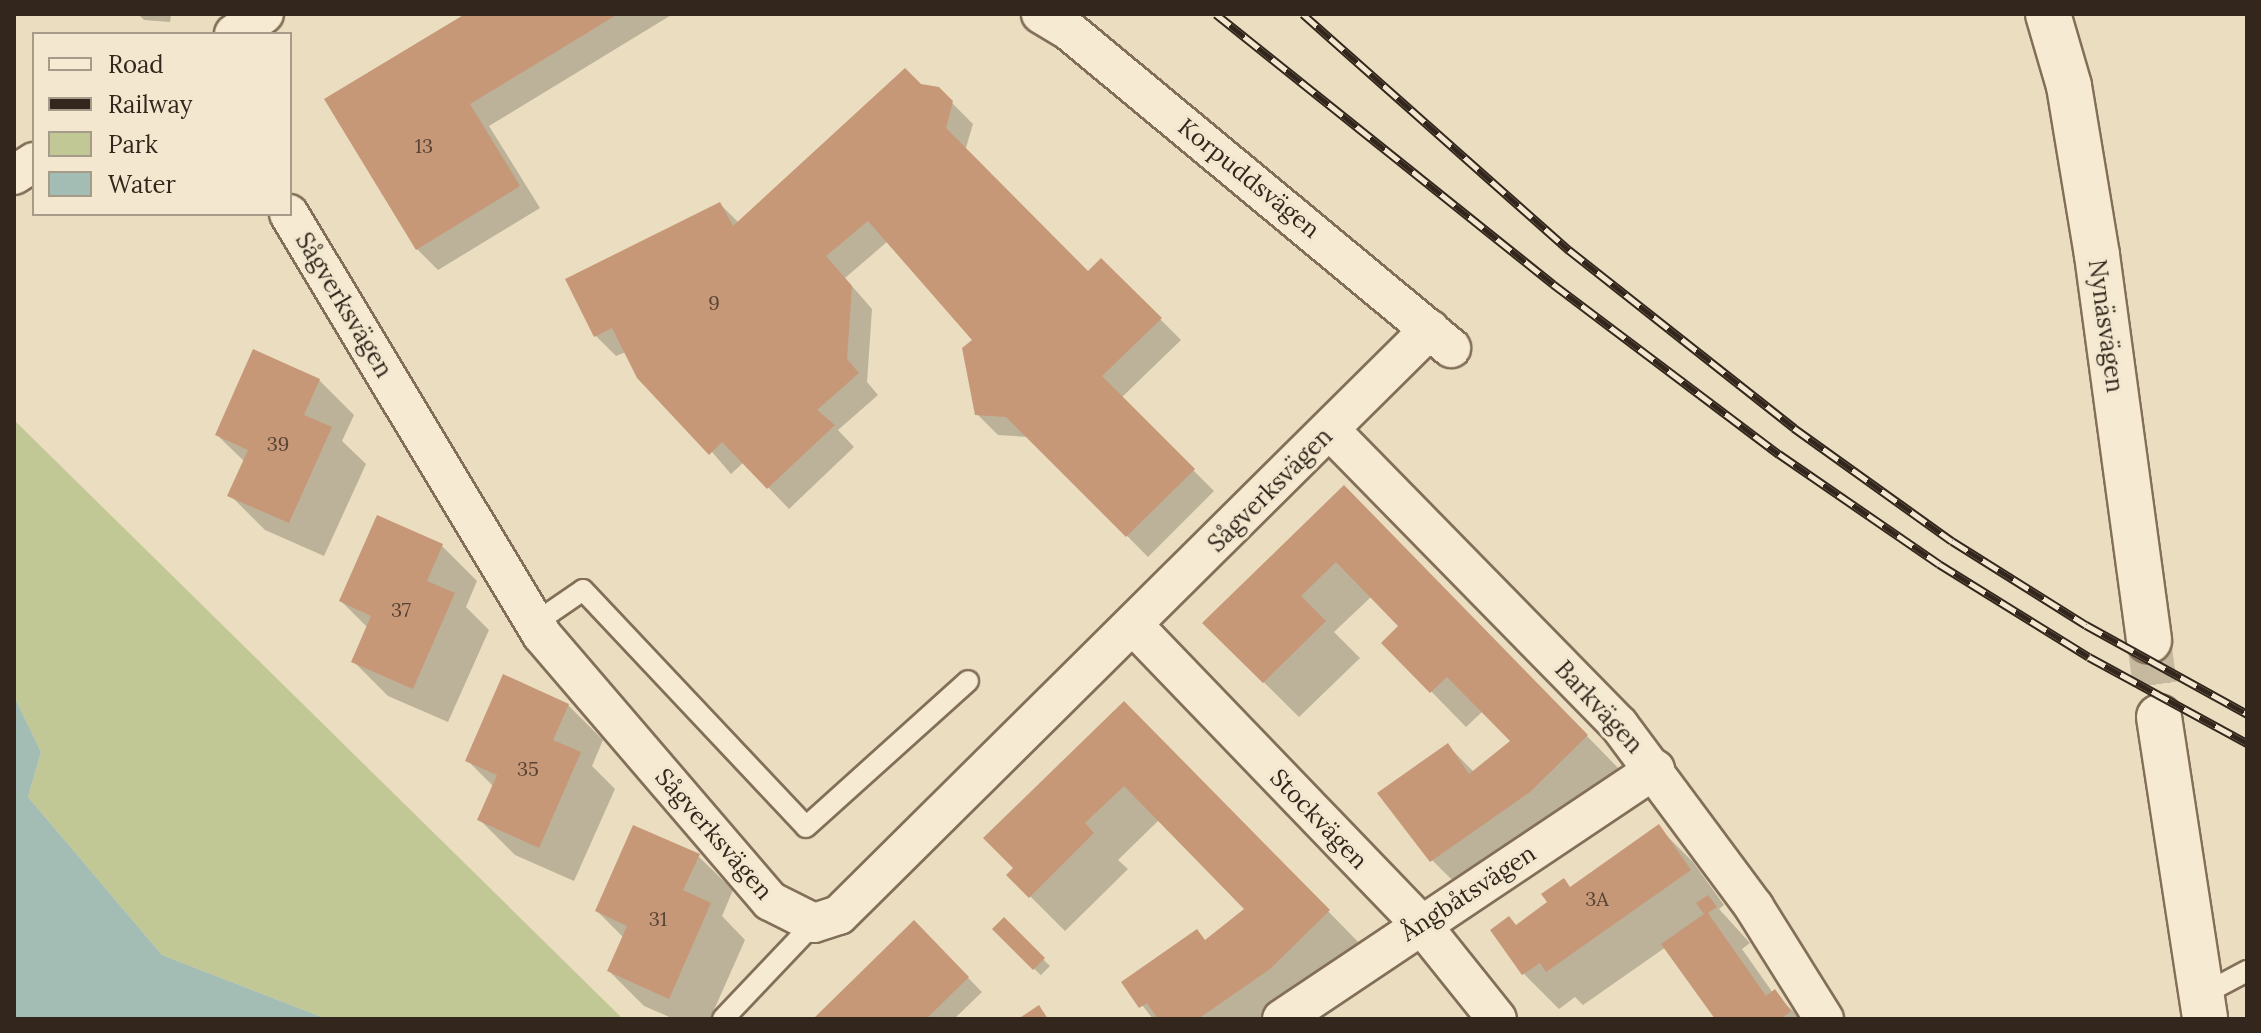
<!DOCTYPE html>
<html>
<head>
<meta charset="utf-8">
<style>
  body { margin:0 }
  #map { position:relative; width:2261px; height:1033px; overflow:hidden; background:#ebdec0; font-family:Lora,serif }
  div>[style] { position:absolute }
  .green>* { inset:0; background:#c2c895 }
  .water>* { inset:0; background:#a3bdb5 }
  .shadow>* { inset:0; background:#0003; transform-origin:0 0 }
  .building>* { inset:0; background:#c79878; transform-origin:0 0 }
  .secondary-tunnel>* { height:44px; margin-top:-22px; transform-origin:0; background:repeating-linear-gradient(90deg,#c6b99f 0 44px,transparent 0 66px) }
  .roads { filter:drop-shadow(2px 0 #836f59) drop-shadow(-2px 0 #836f59) drop-shadow(0 2px #836f59) drop-shadow(0 -2px #836f59) }
  .lane>* { height:20px; margin:-10px; padding:0 10px; transform-origin:10px; border-radius:10px; background:#f6ebd2 }
  .street>* { height:38px; margin:-19px; padding:0 19px; transform-origin:19px; border-radius:19px; background:#f6ebd2 }
  .secondary>* { height:44px; margin:-22px; padding:0 22px; transform-origin:22px; border-radius:22px; background:#f6ebd2 }
  .rail>* { height:9px; margin-top:-4.5px; transform-origin:0; background:repeating-linear-gradient(90deg,#f3e8cf 0 18px,#33271d 0 36px); box-sizing:border-box; border-block:2px solid #33271d }
  span { translate:-50% -50%; white-space:nowrap; text-align:center; line-height:1.15; -webkit-text-stroke:7px #f3e8cf; paint-order:stroke }
  .number-label { font-size:20px; color:#584334 }
  .number-label span { -webkit-text-stroke-width:0 }
  .street-label { font-size:24px; color:#33271d }
  .frame { position:absolute; inset:0; border:16px solid #33271d; pointer-events:none }
  .legend { position:absolute; left:32px; top:32px; width:260px; height:184px; box-sizing:border-box; background:#f3e8cf; border:2px solid #a69b88; margin:0; padding:10px 14px; list-style:none; font-size:24px; color:#33271d }
  .legend li { display:flex; align-items:center; gap:16px; height:40px }
  .legend b { width:40px; border:2px solid #a69b88 }
</style>
</head>
<body>
<div id="map">
  <div class="green">
    <i style="clip-path:polygon(14px 420px,623px 1019px,327px 1019px,162px 955px,28px 797px,41px 752px,14px 696px)"></i>
  </div>
  <div class="water">
    <i style="clip-path:polygon(14px 696px,41px 752px,28px 797px,162px 955px,327px 1019px,14px 1019px)"></i>
  </div>
  <div class="shadow">
    <i style="clip-path:polygon(138px 14px,171px 14px,170px 22px,144px 20px)"></i>
    <i style="clip-path:polygon(468px 14px,673px 14px,489px 126px,540px 208px,438px 270px,417px 249px)"></i>
    <i style="clip-path:polygon(921px 86px,938px 89px,973px 124px,965px 151px,1088px 274px,1101px 260px,1181px 340px,1121px 398px,1214px 491px,1148px 557px,1029px 437px,998px 435px,977px 414px,975px 341px,888px 241px,845px 278px,872px 309px,867px 382px,878px 395px,838px 430px,854px 447px,789px 509px,744px 462px,731px 474px,626px 352px,616px 356px,596px 336px,720px 204px,739px 223px)"></i>
    <i style="clip-path:polygon(319px 380px,354px 415px,342px 441px,366px 464px,324px 556px,265px 530px,230px 495px,245px 462px,217px 435px)"></i>
    <i style="clip-path:polygon(1379px 522px,1621px 771px,1467px 895px,1432px 860px,1448px 746px,1474px 772px,1513px 742px,1483px 711px,1466px 727px,1384px 643px,1401px 626px,1372px 596px,1334px 632px,1360px 658px,1299px 717px,1204px 623px)"></i>
    <i style="clip-path:polygon(442px 546px,477px 581px,466px 607px,489px 630px,448px 722px,388px 696px,353px 661px,368px 628px,341px 601px)"></i>
    <i style="clip-path:polygon(568px 705px,603px 740px,592px 766px,615px 789px,574px 881px,515px 855px,480px 820px,494px 787px,467px 760px)"></i>
    <i style="clip-path:polygon(1159px 738px,1363px 947px,1283px 1019px,1153px 1019px,1124px 982px,1206px 942px,1247px 909px,1160px 819px,1118px 860px,1128px 869px,1065px 931px,1009px 875px)"></i>
    <i style="clip-path:polygon(1658px 827px,1693px 862px,1724px 905px,1719px 909px,1750px 943px,1742px 949px,1773px 993px,1802px 1019px,1717px 1019px,1666px 947px,1583px 1005px,1575px 997px,1559px 1009px,1524px 974px,1493px 930px,1517px 927px)"></i>
    <i style="clip-path:polygon(698px 856px,733px 890px,722px 916px,745px 940px,710px 1019px,674px 1019px,644px 1006px,609px 971px,624px 938px,597px 911px)"></i>
    <i style="left:1004px;top:920px;width:65px;height:13px;rotate:45deg"></i>
    <i style="clip-path:polygon(914px 923px,982px 992px,954px 1019px,816px 1019px)"></i>
  </div>
  <div class="building">
    <i style="clip-path:polygon(465px 14px,618px 14px,470px 104px,520px 186px,416px 250px,324px 99px)"></i>
    <i style="clip-path:polygon(905px 68px,921px 84px,939px 87px,953px 101px,946px 128px,1088px 271px,1101px 258px,1162px 318px,1102px 376px,1195px 469px,1126px 537px,1006px 417px,975px 415px,962px 348px,972px 340px,868px 221px,826px 256px,852px 286px,847px 359px,859px 373px,817px 410px,835px 425px,767px 489px,722px 442px,709px 455px,637px 378px,612px 328px,594px 337px,565px 279px,720px 202px,733px 226px)"></i>
    <i style="clip-path:polygon(253px 349px,320px 379px,304px 415px,332px 427px,289px 523px,227px 496px,248px 450px,215px 435px)"></i>
    <i style="clip-path:polygon(1344px 485px,1588px 735px,1530px 792px,1430px 862px,1377px 793px,1448px 743px,1469px 774px,1510px 741px,1447px 677px,1430px 693px,1381px 643px,1398px 626px,1336px 562px,1301px 596px,1326px 621px,1263px 683px,1202px 623px)"></i>
    <i style="clip-path:polygon(377px 515px,443px 544px,427px 581px,455px 593px,413px 689px,351px 662px,371px 616px,339px 601px)"></i>
    <i style="clip-path:polygon(503px 674px,569px 704px,553px 740px,581px 752px,539px 848px,477px 820px,497px 775px,465px 761px)"></i>
    <i style="clip-path:polygon(1124px 701px,1330px 910px,1270px 969px,1198px 1019px,1158px 1019px,1147px 1003px,1139px 1008px,1121px 982px,1197px 929px,1205px 940px,1244px 909px,1124px 786px,1085px 823px,1094px 833px,1029px 898px,1006px 875px,1013px 868px,983px 838px)"></i>
    <i style="clip-path:polygon(1659px 824px,1691px 870px,1546px 972px,1540px 963px,1522px 975px,1490px 930px,1509px 916px,1516px 925px,1547px 902px,1541px 894px,1564px 878px,1570px 887px)"></i>
    <i style="clip-path:polygon(633px 825px,700px 854px,683px 890px,711px 903px,669px 999px,607px 971px,627px 926px,595px 911px)"></i>
    <i style="clip-path:polygon(1708px 895px,1717px 907px,1708px 913px,1766px 996px,1775px 989px,1791px 1011px,1781px 1019px,1715px 1019px,1661px 944px,1704px 914px,1696px 903px)"></i>
    <i style="left:1004px;top:917px;width:58px;height:17px;rotate:45deg"></i>
    <i style="clip-path:polygon(914px 920px,969px 977px,926px 1019px,813px 1019px)"></i>
    <i style="clip-path:polygon(1039px 1005px,1048px 1019px,1018px 1019px)"></i>
  </div>
  <div class="secondary-tunnel">
    <i style="left:2149px;top:641px;width:77px;rotate:82.5deg"></i>
  </div>
  <div class="roads">
    <div class="lane">
      <i style="left:535px;top:623px;width:58px;rotate:-34.5deg"></i>
      <i style="left:583px;top:590px;width:325px;rotate:46.7deg"></i>
      <i style="left:806px;top:827px;width:218px;rotate:-42deg"></i>
      <i style="left:2200px;top:996px;width:53px;rotate:-28deg"></i>
      <i style="left:723px;top:1019px;width:132px;rotate:-46.5deg"></i>
    </div>
    <div class="street">
      <i style="left:1041px;top:14px;width:31px;rotate:31deg"></i>
      <i style="left:1068px;top:30px;width:498px;rotate:39.7deg"></i>
      <i style="left:234px;top:34px;width:36px;rotate:-34deg"></i>
      <i style="left:14px;top:175px;width:24px;rotate:-33deg"></i>
      <i style="left:289px;top:214px;width:491px;rotate:59deg"></i>
      <i style="left:542px;top:635px;width:350px;rotate:49.4deg"></i>
      <i style="left:770px;top:901px;width:49px;rotate:26.6deg"></i>
      <i style="left:814px;top:923px;width:26px;rotate:-18deg"></i>
      <i style="left:839px;top:915px;width:832px;rotate:-44.76deg"></i>
      <i style="left:1330px;top:430px;width:413px;rotate:45.6deg"></i>
      <i style="left:1619px;top:725px;width:227px;rotate:53.4deg"></i>
      <i style="left:1754px;top:907px;width:132px;rotate:58deg"></i>
      <i style="left:1134px;top:626px;width:412px;rotate:46.1deg"></i>
      <i style="left:1420px;top:923px;width:123px;rotate:51.3deg"></i>
      <i style="left:1282px;top:1019px;width:449px;rotate:-33.8deg"></i>
    </div>
    <div class="secondary">
      <i style="left:2048px;top:14px;width:75px;rotate:73.7deg"></i>
      <i style="left:2069px;top:86px;width:171px;rotate:80.6deg"></i>
      <i style="left:2097px;top:255px;width:389px;rotate:82.3deg"></i>
      <i style="left:2159px;top:717px;width:305px;rotate:81.3deg"></i>
    </div>
  </div>
  <div class="rail">
    <i style="left:1216px;top:14px;width:432px;rotate:38.7deg"></i>
    <i style="left:1553px;top:284px;width:283px;rotate:37deg"></i>
    <i style="left:1779px;top:454px;width:194px;rotate:34.5deg"></i>
    <i style="left:1939px;top:564px;width:176px;rotate:31.8deg"></i>
    <i style="left:2089px;top:657px;width:180px;rotate:28.6deg"></i>
    <i style="left:1303px;top:14px;width:356px;rotate:41.6deg"></i>
    <i style="left:1569px;top:250px;width:287px;rotate:38.3deg"></i>
    <i style="left:1794px;top:428px;width:194px;rotate:35.6deg"></i>
    <i style="left:1952px;top:541px;width:158px;rotate:32.1deg"></i>
    <i style="left:2086px;top:625px;width:184px;rotate:28.9deg"></i>
  </div>
  <div class="number-label">
    <span style="left:424px;top:145px">13</span>
    <span style="left:714px;top:302px">9</span>
    <span style="left:278px;top:443px">39</span>
    <span style="left:401px;top:609px">37</span>
    <span style="left:528px;top:768px">35</span>
    <span style="left:1597px;top:898px">3A</span>
    <span style="left:658px;top:918px">31</span>
  </div>
  <div class="street-label">
    <span style="left:1249px;top:178px;rotate:39deg">Korpuddsvägen</span>
    <span style="left:344px;top:305px;rotate:59deg">Sågverksvägen</span>
    <span style="left:2106px;top:326px;rotate:82deg">Nynäsvägen</span>
    <span style="left:1270px;top:490px;rotate:-45deg">Sågverksvägen</span>
    <span style="left:1599px;top:707px;rotate:47deg">Barkvägen</span>
    <span style="left:1319px;top:819px;rotate:46deg">Stockvägen</span>
    <span style="left:714px;top:834px;rotate:49deg">Sågverksvägen</span>
    <span style="left:1468px;top:893px;rotate:-33deg">Ångbåtsvägen</span>
  </div>
  <div class="frame"></div>
  <ul class="legend">
  <li><b style="height:10px;background:#f6ebd2"></b>Road</li>
  <li><b style="height:10px;background:#33271d"></b>Railway</li>
  <li><b style="height:22px;background:#c2c895"></b>Park</li>
  <li><b style="height:22px;background:#a3bdb5"></b>Water</li>
  </ul>
</div>
</body>
</html>
